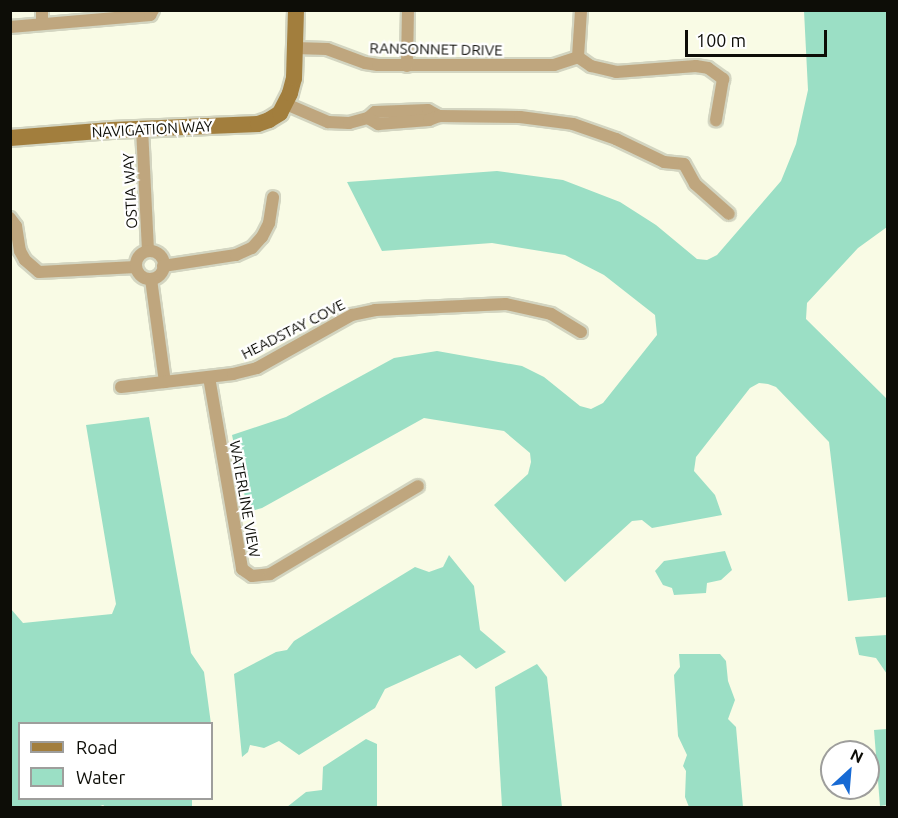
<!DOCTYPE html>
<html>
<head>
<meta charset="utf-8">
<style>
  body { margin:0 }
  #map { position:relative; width:898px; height:818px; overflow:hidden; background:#f9fbe5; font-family:Ubuntu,sans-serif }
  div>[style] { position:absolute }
  .water>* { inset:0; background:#9bdfc5 }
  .roads { filter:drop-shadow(2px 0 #d3d5c1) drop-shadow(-2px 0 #d3d5c1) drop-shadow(0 2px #d3d5c1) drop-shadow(0 -2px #d3d5c1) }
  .street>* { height:12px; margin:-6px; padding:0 6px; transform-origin:6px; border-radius:6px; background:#bfa67e }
  .street>.ring { margin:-6px; padding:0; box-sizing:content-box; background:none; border:12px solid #bfa67e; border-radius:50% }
  .secondary>* { height:16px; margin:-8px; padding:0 8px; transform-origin:8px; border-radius:8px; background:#a27e3d }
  span { translate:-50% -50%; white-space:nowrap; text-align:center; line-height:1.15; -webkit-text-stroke:4.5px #fff; paint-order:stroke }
  .street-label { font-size:15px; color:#0d0d07 }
  .frame { position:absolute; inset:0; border:12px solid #0d0d07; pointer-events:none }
  .legend { position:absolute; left:18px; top:722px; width:195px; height:78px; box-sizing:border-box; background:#fff; border:2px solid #9e9e9c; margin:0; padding:8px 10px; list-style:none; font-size:18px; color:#0d0d07 }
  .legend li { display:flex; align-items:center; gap:12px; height:30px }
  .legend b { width:30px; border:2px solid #9e9e9c }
  .north { position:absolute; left:820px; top:740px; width:60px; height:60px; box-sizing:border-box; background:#fff; border:2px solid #9e9e9c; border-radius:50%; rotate:26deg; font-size:16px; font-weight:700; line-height:24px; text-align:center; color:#0d0d07 }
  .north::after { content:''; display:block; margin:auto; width:21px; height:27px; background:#176ad4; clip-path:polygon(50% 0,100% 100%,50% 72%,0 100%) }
  .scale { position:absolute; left:685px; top:30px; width:142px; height:27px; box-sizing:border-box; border:3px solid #0d0d07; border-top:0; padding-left:8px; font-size:18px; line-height:21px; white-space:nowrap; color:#0d0d07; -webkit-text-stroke:4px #fff; paint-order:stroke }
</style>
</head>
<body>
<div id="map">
  <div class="water">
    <i style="clip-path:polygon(804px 11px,887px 11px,887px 227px,858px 248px,807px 303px,806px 319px,887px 399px,887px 597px,848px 601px,829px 442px,776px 387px,768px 384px,759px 383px,750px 388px,696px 457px,694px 471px,715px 495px,722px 515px,652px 528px,642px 520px,632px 521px,565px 582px,494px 505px,528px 474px,531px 462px,530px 453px,504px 431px,424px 418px,262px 508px,248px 512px,232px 435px,286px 417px,394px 358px,437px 351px,522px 366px,544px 377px,580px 406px,591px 409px,603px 403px,657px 335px,655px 315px,604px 275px,565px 255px,492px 243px,382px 251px,347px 182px,497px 171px,563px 180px,620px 202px,656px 225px,697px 259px,707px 260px,717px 255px,781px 181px,796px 144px,808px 90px)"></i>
    <i style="clip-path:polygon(149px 417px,191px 653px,204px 672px,211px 724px,20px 724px,20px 798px,192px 799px,192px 807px,107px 808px,103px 805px,95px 808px,11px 807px,11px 609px,23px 623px,112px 614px,116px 604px,86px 425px)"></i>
    <i style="clip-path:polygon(725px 551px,732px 570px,721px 580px,707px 583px,706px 593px,674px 595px,672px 588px,663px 585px,655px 571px,664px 561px)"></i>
    <i style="clip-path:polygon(449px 555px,474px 586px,480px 630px,506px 652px,476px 669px,460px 655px,385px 689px,375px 708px,299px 755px,279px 741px,264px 748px,250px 745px,248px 752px,242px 757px,234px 674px,276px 652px,287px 650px,294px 641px,415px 567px,429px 572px,443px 567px)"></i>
    <i style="clip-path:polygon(887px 635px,888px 635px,887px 674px,876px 658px,859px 655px,855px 637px)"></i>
    <i style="clip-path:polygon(679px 654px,720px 654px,726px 661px,728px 681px,735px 700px,728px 719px,736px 727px,743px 807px,689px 807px,685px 797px,686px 771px,683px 766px,687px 755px,678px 736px,674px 675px,680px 667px)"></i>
    <i style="clip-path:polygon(537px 664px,547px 677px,562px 807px,502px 807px,495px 687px)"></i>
    <i style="clip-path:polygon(887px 729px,887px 805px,880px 806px,874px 730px)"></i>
    <i style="clip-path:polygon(366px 739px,377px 744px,377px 807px,287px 807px,306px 792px,322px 790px,323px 767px)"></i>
  </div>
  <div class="roads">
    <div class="street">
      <i style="left:42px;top:23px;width:13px;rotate:-90deg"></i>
      <i style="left:10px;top:27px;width:141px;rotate:-4.9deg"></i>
      <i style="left:150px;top:15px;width:6px;rotate:-59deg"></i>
      <i style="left:295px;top:48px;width:32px;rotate:2deg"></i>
      <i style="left:327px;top:49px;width:40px;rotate:20.2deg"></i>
      <i style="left:365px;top:63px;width:13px;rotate:9deg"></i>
      <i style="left:378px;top:65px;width:176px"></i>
      <i style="left:554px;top:65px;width:25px;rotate:-18deg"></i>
      <i style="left:578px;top:57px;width:16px;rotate:35deg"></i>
      <i style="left:591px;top:66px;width:26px;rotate:13deg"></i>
      <i style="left:616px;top:72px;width:80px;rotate:-4.3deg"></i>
      <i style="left:696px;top:66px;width:12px;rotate:9deg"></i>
      <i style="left:708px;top:68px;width:19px;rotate:36deg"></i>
      <i style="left:723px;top:79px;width:42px;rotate:99.7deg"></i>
      <i style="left:578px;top:57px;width:47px;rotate:-86.3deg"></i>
      <i style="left:407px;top:66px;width:56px;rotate:-89deg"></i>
      <i style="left:286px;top:104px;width:46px;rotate:23.2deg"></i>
      <i style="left:328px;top:122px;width:21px;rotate:3deg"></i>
      <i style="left:349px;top:123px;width:20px;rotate:-15deg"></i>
      <i style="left:368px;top:118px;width:9px;rotate:-41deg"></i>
      <i style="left:375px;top:112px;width:53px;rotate:-2.2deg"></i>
      <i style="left:428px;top:110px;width:13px;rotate:29deg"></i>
      <i style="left:368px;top:118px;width:12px;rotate:31deg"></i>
      <i style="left:378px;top:124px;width:51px;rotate:-4.5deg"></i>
      <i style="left:429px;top:120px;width:11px;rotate:-22deg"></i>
      <i style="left:439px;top:116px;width:81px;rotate:0.7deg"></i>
      <i style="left:520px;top:117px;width:53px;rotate:7.5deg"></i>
      <i style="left:573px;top:124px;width:46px;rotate:19.2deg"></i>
      <i style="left:616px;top:139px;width:53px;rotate:25.6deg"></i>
      <i style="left:664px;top:162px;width:20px;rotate:6deg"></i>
      <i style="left:684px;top:164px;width:23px;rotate:61deg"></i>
      <i style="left:695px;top:184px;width:45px;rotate:41.4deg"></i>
      <i style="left:142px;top:128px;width:123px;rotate:87.2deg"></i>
      <i style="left:10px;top:218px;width:10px;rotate:53deg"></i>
      <i style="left:16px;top:226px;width:25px;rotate:81deg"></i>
      <i style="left:20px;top:251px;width:10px;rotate:61deg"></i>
      <i style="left:25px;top:260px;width:18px;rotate:41deg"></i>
      <i style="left:39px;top:272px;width:97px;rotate:-3deg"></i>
      <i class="ring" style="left:136px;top:251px;width:16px;height:16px"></i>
      <i style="left:163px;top:266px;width:74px;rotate:-8.6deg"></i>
      <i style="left:236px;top:255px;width:17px;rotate:-24deg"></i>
      <i style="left:252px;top:248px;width:15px;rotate:-48deg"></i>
      <i style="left:262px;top:237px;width:16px;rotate:-63deg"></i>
      <i style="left:269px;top:223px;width:26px;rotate:-81deg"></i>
      <i style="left:151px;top:279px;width:104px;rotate:82.3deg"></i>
      <i style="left:209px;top:377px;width:195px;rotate:80.2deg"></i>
      <i style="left:242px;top:569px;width:12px;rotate:35deg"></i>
      <i style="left:252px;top:576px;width:18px;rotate:-6deg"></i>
      <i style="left:270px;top:574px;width:172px;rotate:-30.7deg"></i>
      <i style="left:121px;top:387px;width:113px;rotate:-6.6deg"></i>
      <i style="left:233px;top:374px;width:25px;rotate:-14deg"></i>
      <i style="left:257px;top:368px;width:109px;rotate:-29.2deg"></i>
      <i style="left:352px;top:315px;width:24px;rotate:-12deg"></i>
      <i style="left:375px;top:310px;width:131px;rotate:-2.6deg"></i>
      <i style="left:506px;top:304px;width:46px;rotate:12.5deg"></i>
      <i style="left:551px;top:314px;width:35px;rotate:31deg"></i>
    </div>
    <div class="secondary">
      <i style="left:10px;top:138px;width:102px;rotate:-4.5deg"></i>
      <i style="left:112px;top:130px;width:146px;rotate:-2.4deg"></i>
      <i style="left:258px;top:124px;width:12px;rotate:-20deg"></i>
      <i style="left:269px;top:120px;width:13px;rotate:-32deg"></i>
      <i style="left:280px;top:113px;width:22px;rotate:-63deg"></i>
      <i style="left:290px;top:93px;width:16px;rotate:-75deg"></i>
      <i style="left:294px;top:78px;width:68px;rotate:-88.3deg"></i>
    </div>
  </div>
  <div class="street-label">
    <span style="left:436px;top:49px;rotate:1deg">RANSONNET DRIVE</span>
    <span style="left:152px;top:129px;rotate:-3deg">NAVIGATION WAY</span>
    <span style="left:130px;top:191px;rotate:-93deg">OSTIA WAY</span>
    <span style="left:293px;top:329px;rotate:-27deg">HEADSTAY COVE</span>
    <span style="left:245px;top:499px;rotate:80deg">WATERLINE VIEW</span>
  </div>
  <div class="frame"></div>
  <ul class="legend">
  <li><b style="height:8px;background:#a27e3d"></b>Road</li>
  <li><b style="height:16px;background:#9bdfc5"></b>Water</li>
  </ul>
  <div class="north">N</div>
  <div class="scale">100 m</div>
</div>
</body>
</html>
